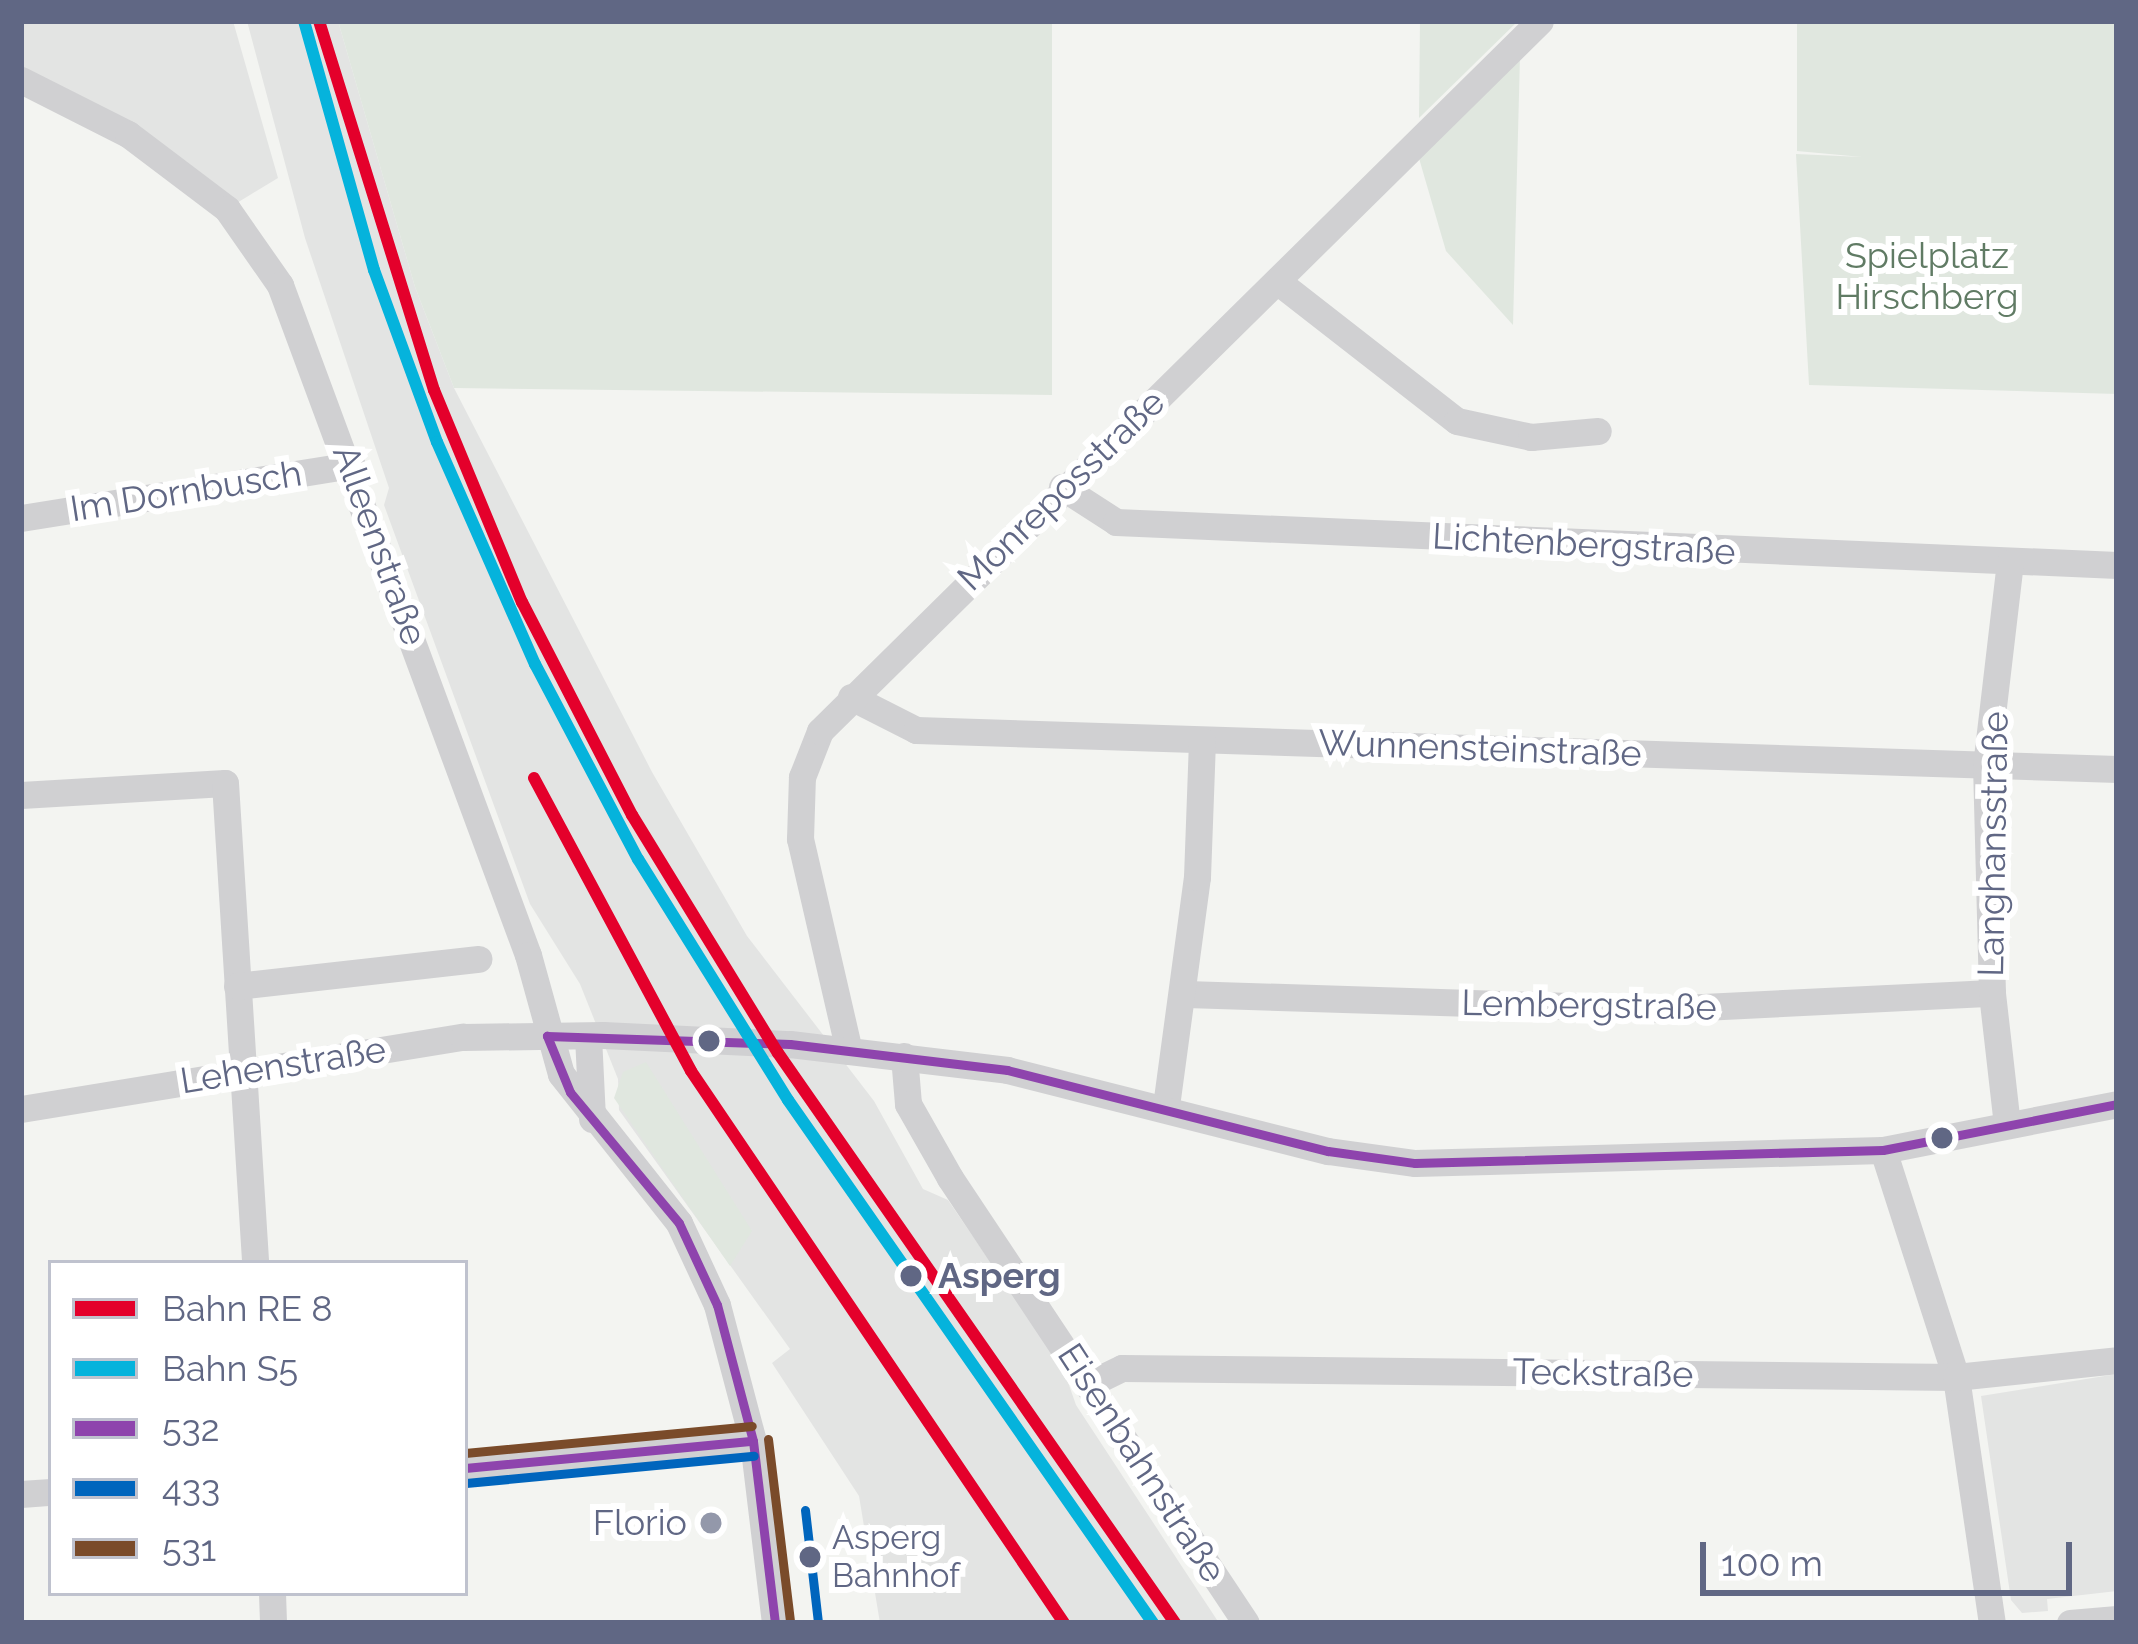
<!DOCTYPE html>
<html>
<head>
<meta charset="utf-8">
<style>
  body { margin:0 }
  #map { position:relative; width:2138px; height:1644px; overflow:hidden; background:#f3f4f1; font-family:Raleway,sans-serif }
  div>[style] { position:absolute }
  .built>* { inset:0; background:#e3e4e3 }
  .green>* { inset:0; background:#e0e7df }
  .minor>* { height:27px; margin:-13.5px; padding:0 13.5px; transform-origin:13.5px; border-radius:13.5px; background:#d0d0d2 }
  .bus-1>* { height:9px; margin:-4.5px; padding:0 4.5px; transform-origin:4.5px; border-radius:4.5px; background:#8e44ad }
  .bus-2>* { height:9px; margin:-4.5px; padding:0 4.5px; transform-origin:4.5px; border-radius:4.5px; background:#0065bd }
  .bus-3>* { height:9px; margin:-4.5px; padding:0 4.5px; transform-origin:4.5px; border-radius:4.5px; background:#7a4b2a }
  .rail-1>* { height:12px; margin:-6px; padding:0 6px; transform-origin:6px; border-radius:6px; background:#e4002b }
  .rail-2>* { height:12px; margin:-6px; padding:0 6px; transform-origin:6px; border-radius:6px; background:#05b3dc }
  .dots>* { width:33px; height:33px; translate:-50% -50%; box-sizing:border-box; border:6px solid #fff; border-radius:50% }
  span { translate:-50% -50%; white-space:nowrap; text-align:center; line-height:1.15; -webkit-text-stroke:12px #fff; paint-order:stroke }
  .bus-label { font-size:33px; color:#606784 }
  .left { translate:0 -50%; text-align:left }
  .park-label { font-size:36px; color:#607b64 }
  .street-label { font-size:36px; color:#606784 }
  .stop-label { font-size:36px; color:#606784; font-weight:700 }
  .poi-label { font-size:36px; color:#606784 }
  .right { translate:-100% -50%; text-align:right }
  .frame { position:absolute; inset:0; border:24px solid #606784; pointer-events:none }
  .legend { position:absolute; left:48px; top:1260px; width:420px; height:336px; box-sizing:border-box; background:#fff; border:3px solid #bfc2ce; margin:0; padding:15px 21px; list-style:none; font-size:36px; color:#606784 }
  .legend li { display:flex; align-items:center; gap:24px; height:60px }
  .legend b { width:60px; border:3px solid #bfc2ce }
  .scale { position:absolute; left:1700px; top:1542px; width:372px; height:54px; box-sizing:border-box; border:6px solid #606784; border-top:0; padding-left:15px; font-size:36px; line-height:42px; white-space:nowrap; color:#606784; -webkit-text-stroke:9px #fff; paint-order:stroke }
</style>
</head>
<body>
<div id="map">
  <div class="built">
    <i style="clip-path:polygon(21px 21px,233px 21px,278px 178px,227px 209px,21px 80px)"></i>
    <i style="clip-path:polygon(247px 21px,338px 21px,415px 287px,454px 388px,652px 772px,747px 936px,874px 1101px,923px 1189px,948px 1200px,1063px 1368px,1076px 1405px,1219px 1623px,880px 1623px,859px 1496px,772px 1363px,790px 1349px,619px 1110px,618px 1079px,580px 984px,530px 904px,384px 505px,389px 488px,305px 238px)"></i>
    <i style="clip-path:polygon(2117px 1374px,2117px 1591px,2047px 1599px,2048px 1611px,2022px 1613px,2011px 1600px,1981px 1396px)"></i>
  </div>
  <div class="green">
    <i style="clip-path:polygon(338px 21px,1052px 21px,1052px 395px,454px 388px,415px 287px)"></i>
    <i style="clip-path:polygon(1420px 21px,1518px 21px,1419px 118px)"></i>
    <i style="clip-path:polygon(1797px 21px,2117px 21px,2117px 394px,1809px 385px,1796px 154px,1862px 157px,1797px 151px)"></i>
    <i style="clip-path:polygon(1520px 56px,1513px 325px,1446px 251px,1416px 148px)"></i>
    <i style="clip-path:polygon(646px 1062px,752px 1231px,730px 1266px,614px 1098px,623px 1072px)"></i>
  </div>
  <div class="minor">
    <i style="left:21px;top:80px;width:120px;rotate:26.8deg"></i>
    <i style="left:128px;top:134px;width:124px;rotate:37.1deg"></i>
    <i style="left:227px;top:209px;width:93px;rotate:55.1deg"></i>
    <i style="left:280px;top:285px;width:714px;rotate:69.69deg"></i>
    <i style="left:528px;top:955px;width:123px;rotate:74.5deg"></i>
    <i style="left:561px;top:1074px;width:190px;rotate:51.6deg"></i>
    <i style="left:679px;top:1223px;width:90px;rotate:65.1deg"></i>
    <i style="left:717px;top:1305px;width:141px;rotate:75.2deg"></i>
    <i style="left:753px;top:1441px;width:183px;rotate:83.1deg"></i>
    <i style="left:1277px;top:281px;width:228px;rotate:37.9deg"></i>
    <i style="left:1457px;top:421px;width:76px;rotate:12.2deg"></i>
    <i style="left:1531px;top:437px;width:67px;rotate:-5.1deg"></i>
    <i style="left:1062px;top:487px;width:64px;rotate:32.9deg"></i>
    <i style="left:1116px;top:522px;width:1002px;rotate:2.46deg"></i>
    <i style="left:21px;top:518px;width:335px;rotate:-9.1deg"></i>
    <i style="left:851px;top:697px;width:73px;rotate:26.9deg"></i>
    <i style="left:916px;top:730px;width:1202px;rotate:1.86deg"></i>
    <i style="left:21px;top:795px;width:204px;rotate:-3.4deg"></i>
    <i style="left:225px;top:783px;width:481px;rotate:86.4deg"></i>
    <i style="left:237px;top:986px;width:243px;rotate:-6.4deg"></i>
    <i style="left:1186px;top:994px;width:476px;rotate:1.8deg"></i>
    <i style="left:1662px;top:1009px;width:330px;rotate:-2.8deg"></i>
    <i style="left:588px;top:1036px;width:83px;rotate:87.2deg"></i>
    <i style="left:849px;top:1051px;width:218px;rotate:-103deg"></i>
    <i style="left:800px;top:839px;width:62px;rotate:-88.2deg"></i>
    <i style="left:802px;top:777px;width:49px;rotate:-68.6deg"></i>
    <i style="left:820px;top:731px;width:1011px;rotate:-44.6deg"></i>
    <i style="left:904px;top:1056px;width:48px;rotate:85.2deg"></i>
    <i style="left:908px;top:1104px;width:85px;rotate:60.4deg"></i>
    <i style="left:950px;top:1178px;width:534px;rotate:56.37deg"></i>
    <i style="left:1166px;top:1106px;width:231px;rotate:-82.3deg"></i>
    <i style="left:1197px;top:877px;width:136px;rotate:-87.9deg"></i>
    <i style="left:21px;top:1109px;width:448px;rotate:-9.3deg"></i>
    <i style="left:463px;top:1037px;width:140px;rotate:-0.8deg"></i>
    <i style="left:603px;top:1035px;width:187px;rotate:2.8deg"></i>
    <i style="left:790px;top:1044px;width:219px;rotate:6.8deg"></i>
    <i style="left:1007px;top:1070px;width:331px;rotate:14.2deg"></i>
    <i style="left:1328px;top:1151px;width:88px;rotate:7.9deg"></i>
    <i style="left:1415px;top:1163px;width:468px;rotate:-1.6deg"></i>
    <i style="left:1883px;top:1150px;width:238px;rotate:-11.1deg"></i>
    <i style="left:2007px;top:1125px;width:133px;rotate:-96.5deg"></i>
    <i style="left:1992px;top:993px;width:227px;rotate:-91.5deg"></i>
    <i style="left:1986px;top:766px;width:205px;rotate:-83.3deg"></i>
    <i style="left:1883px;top:1150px;width:238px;rotate:72.2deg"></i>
    <i style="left:1956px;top:1377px;width:249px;rotate:81.7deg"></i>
    <i style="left:1091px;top:1383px;width:34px;rotate:-26deg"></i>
    <i style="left:1122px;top:1368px;width:834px;rotate:0.62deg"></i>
    <i style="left:1956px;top:1377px;width:162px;rotate:-6deg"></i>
    <i style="left:465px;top:1468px;width:289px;rotate:-5.4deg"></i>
    <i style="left:21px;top:1494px;width:30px;rotate:-4deg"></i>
    <i style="left:272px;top:1593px;width:30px;rotate:88deg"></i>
    <i style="left:2070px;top:1623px;width:47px;rotate:-4.9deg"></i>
  </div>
  <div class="bus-1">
    <i style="left:465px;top:1468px;width:289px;rotate:-5.4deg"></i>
    <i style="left:775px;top:1623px;width:183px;rotate:-96.9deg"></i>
    <i style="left:753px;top:1441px;width:141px;rotate:-104.8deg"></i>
    <i style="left:717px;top:1305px;width:90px;rotate:-114.9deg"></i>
    <i style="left:679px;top:1223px;width:170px;rotate:-129.8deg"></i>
    <i style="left:570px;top:1092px;width:61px;rotate:-112.3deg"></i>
    <i style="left:547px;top:1036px;width:243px;rotate:1.9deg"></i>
    <i style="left:790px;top:1044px;width:219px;rotate:6.8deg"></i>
    <i style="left:1007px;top:1070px;width:331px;rotate:14.2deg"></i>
    <i style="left:1328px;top:1151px;width:88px;rotate:7.9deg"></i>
    <i style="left:1415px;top:1163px;width:468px;rotate:-1.6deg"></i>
    <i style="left:1883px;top:1150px;width:238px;rotate:-11.1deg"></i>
  </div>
  <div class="bus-2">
    <i style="left:466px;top:1483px;width:289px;rotate:-5.4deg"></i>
    <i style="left:805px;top:1510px;width:114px;rotate:83.4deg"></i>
  </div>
  <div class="bus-3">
    <i style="left:768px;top:1439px;width:183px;rotate:83.1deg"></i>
    <i style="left:465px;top:1453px;width:288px;rotate:-5.4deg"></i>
  </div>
  <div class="rail-1">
    <i style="left:319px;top:21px;width:387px;rotate:72.7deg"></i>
    <i style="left:434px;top:390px;width:230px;rotate:67.5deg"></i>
    <i style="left:522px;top:602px;width:240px;rotate:62.7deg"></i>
    <i style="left:632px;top:815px;width:279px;rotate:58.5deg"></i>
    <i style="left:778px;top:1053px;width:695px;rotate:55.14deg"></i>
    <i style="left:534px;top:778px;width:332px;rotate:61.8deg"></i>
    <i style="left:691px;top:1071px;width:666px;rotate:55.95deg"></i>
  </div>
  <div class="rail-2">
    <i style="left:304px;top:21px;width:259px;rotate:74.3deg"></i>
    <i style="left:374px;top:270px;width:183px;rotate:69.9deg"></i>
    <i style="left:437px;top:442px;width:243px;rotate:66.2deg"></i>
    <i style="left:535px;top:664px;width:221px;rotate:62.2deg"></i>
    <i style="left:638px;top:859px;width:284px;rotate:58.1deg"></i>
    <i style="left:788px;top:1100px;width:638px;rotate:55.09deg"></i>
  </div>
  <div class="dots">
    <i style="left:709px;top:1041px;background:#606784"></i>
    <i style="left:1942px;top:1138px;background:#606784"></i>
    <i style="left:911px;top:1276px;background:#606784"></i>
    <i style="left:711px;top:1523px;background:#9398aa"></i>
    <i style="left:810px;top:1557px;background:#606784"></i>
  </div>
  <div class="bus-label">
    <span class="left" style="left:832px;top:1557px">Asperg<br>Bahnhof</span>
  </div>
  <div class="park-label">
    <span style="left:1927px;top:276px">Spielplatz<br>Hirschberg</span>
  </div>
  <div class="street-label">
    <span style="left:1061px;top:490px;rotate:-44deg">Monreposstraße</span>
    <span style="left:186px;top:491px;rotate:-9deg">Im Dornbusch</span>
    <span style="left:1584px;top:544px;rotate:3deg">Lichtenbergstraße</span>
    <span style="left:380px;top:545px;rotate:70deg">Alleenstraße</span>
    <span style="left:1480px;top:748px;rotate:2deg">Wunnensteinstraße</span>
    <span style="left:1993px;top:844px;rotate:-89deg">Langhansstraße</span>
    <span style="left:1589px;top:1005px;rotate:1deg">Lembergstraße</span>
    <span style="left:283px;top:1065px;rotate:-9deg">Lehenstraße</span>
    <span style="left:1603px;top:1373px;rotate:1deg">Teckstraße</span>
    <span style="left:1142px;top:1463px;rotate:57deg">Eisenbahnstraße</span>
  </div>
  <div class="stop-label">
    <span class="left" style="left:938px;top:1276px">Asperg</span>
  </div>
  <div class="poi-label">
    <span class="right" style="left:687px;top:1523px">Florio</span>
  </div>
  <div class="frame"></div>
  <ul class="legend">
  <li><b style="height:15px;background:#e4002b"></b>Bahn RE 8</li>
  <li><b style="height:15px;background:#05b3dc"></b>Bahn S5</li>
  <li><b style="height:15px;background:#8e44ad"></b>532</li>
  <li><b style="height:15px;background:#0065bd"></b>433</li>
  <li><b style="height:15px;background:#7a4b2a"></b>531</li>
  </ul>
  <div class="scale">100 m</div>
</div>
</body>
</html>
